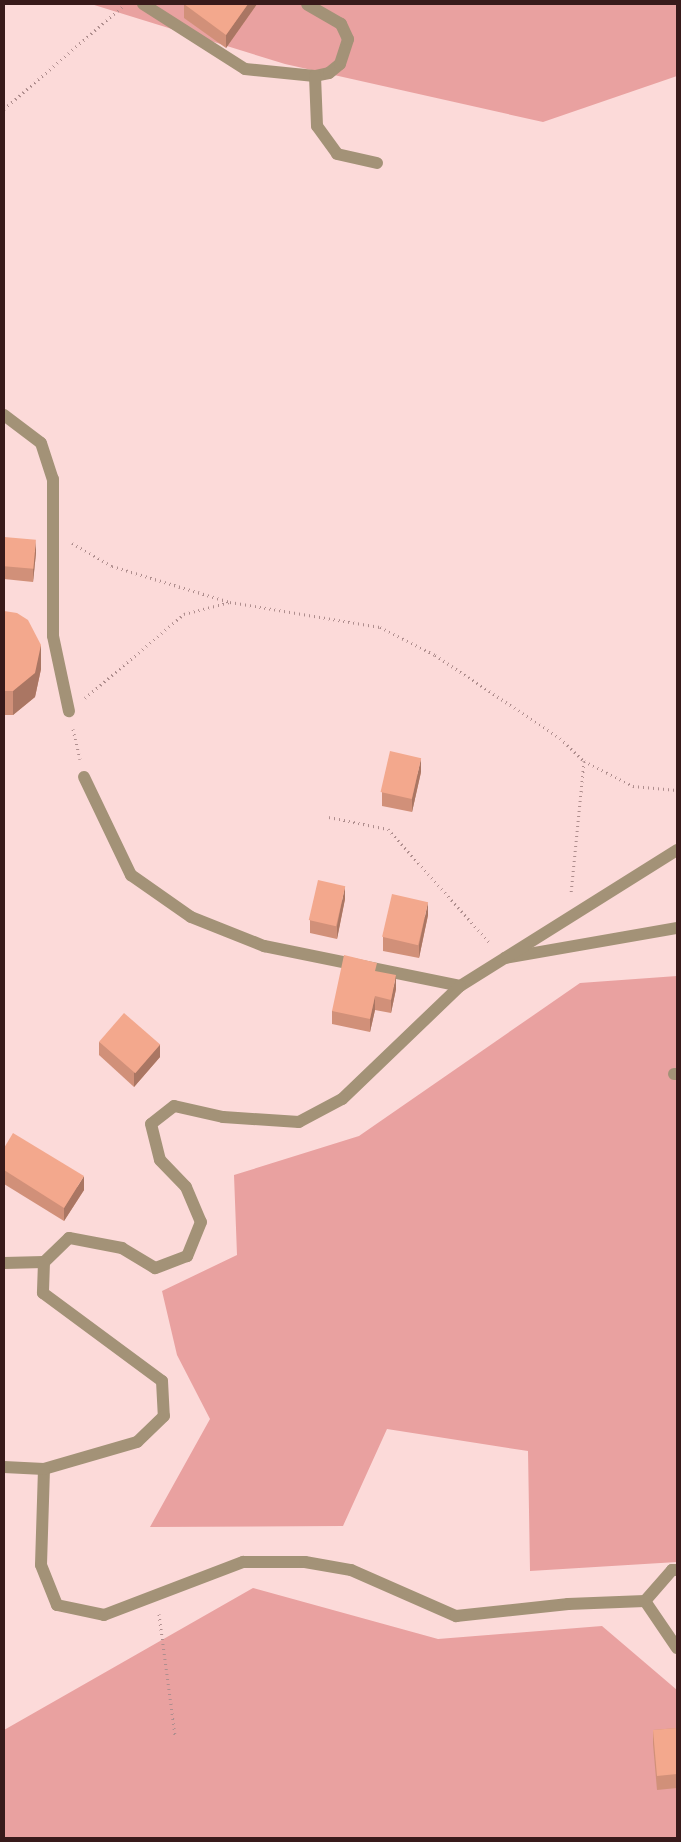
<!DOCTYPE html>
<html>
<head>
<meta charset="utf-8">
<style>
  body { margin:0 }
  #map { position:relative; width:681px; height:1842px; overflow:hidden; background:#fcdad9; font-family:"Exo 2",sans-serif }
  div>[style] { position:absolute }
  .green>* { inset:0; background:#e9a1a0 }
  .path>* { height:3px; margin-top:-1.5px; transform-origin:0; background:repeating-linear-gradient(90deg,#af8e8e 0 1px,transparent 0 5px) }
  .service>* { height:12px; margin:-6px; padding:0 6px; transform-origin:6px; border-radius:6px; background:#a39277 }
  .minor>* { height:12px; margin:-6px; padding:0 6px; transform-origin:6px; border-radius:6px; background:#a39277 }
  .wall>* { inset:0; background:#d19079 }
  .shaded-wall>* { inset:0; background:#aa7663 }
  .building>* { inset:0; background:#f3a88d; transform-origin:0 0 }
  span { translate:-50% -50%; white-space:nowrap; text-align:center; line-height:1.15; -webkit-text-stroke:4px #fcdad9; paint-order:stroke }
  .frame { position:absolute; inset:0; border:5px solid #381a1a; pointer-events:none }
</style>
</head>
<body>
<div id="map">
  <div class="green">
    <i style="clip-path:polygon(91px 4px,677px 4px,677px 76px,543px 122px,285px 64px)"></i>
    <i style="clip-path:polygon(677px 976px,677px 1562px,530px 1571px,528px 1451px,387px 1429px,343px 1526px,150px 1527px,210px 1419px,177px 1355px,162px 1291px,237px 1255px,234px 1175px,359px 1136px,580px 983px)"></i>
    <i style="clip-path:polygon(253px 1588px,438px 1639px,602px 1626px,677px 1690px,677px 1838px,4px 1838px,4px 1730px)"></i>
  </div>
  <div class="path">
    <i style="left:4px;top:109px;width:159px;rotate:-40.9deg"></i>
    <i style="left:72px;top:543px;width:46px;rotate:29.9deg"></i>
    <i style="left:112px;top:566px;width:123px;rotate:17deg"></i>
    <i style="left:230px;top:602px;width:152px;rotate:9.5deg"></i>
    <i style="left:380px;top:627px;width:62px;rotate:27deg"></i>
    <i style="left:435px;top:655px;width:150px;rotate:33.6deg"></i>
    <i style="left:560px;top:738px;width:33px;rotate:44deg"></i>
    <i style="left:584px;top:761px;width:133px;rotate:95.6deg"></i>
    <i style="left:85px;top:698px;width:130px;rotate:-40.3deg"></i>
    <i style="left:184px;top:614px;width:48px;rotate:-14.6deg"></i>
    <i style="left:73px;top:729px;width:31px;rotate:77deg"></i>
    <i style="left:584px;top:761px;width:55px;rotate:27deg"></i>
    <i style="left:633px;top:786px;width:44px;rotate:5.2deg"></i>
    <i style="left:329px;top:817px;width:60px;rotate:11.5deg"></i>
    <i style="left:388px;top:829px;width:154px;rotate:48.2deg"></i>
    <i style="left:159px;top:1614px;width:122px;rotate:82.5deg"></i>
  </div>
  <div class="service">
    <i style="left:143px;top:4px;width:121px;rotate:32.5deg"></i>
    <i style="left:245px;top:69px;width:70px;rotate:5.7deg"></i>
    <i style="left:315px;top:76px;width:14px;rotate:-12deg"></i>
    <i style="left:329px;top:73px;width:14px;rotate:-39deg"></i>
    <i style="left:340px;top:64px;width:26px;rotate:-72deg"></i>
    <i style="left:348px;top:39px;width:17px;rotate:-115deg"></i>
    <i style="left:341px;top:24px;width:39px;rotate:-150deg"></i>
    <i style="left:4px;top:415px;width:46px;rotate:37.1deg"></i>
    <i style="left:41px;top:443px;width:38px;rotate:72deg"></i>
    <i style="left:53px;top:479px;width:157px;rotate:90deg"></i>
    <i style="left:53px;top:636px;width:77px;rotate:78deg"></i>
    <i style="left:84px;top:777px;width:109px;rotate:64.4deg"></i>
    <i style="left:131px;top:875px;width:73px;rotate:35deg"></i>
    <i style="left:191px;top:917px;width:79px;rotate:21.7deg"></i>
    <i style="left:264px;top:946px;width:200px;rotate:11.5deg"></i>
    <i style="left:505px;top:958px;width:175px;rotate:-9.9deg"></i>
    <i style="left:674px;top:1074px;width:3px"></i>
    <i style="left:4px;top:1263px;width:40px;rotate:-1.4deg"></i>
    <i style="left:645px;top:1601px;width:41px;rotate:-48.9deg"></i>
    <i style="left:672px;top:1570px;width:5px"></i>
  </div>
  <div class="minor">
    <i style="left:315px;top:76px;width:50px;rotate:87.7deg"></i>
    <i style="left:317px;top:126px;width:34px;rotate:54deg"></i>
    <i style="left:337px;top:154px;width:41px;rotate:12.7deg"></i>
    <i style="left:677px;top:850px;width:256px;rotate:147.9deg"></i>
    <i style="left:460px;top:986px;width:163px;rotate:136.2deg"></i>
    <i style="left:342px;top:1099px;width:49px;rotate:151.9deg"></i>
    <i style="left:299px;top:1122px;width:76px;rotate:-176.2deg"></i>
    <i style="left:223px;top:1117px;width:50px;rotate:-167.3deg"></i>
    <i style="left:174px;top:1106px;width:29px;rotate:142deg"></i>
    <i style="left:151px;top:1124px;width:37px;rotate:76deg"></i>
    <i style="left:160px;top:1160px;width:37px;rotate:46deg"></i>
    <i style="left:186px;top:1187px;width:38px;rotate:67deg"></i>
    <i style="left:201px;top:1222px;width:37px;rotate:112deg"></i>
    <i style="left:187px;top:1256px;width:34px;rotate:159deg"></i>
    <i style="left:155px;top:1268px;width:39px;rotate:-149deg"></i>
    <i style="left:122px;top:1248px;width:54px;rotate:-169.3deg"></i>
    <i style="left:69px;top:1238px;width:35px;rotate:136deg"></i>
    <i style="left:44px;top:1262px;width:31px;rotate:92deg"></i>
    <i style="left:43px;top:1293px;width:148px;rotate:36.5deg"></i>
    <i style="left:162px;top:1381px;width:35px;rotate:87deg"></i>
    <i style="left:164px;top:1416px;width:37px;rotate:136deg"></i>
    <i style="left:137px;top:1442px;width:97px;rotate:163.8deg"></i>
    <i style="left:44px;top:1469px;width:96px;rotate:91.8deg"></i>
    <i style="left:41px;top:1565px;width:43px;rotate:68.2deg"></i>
    <i style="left:57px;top:1605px;width:48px;rotate:12deg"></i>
    <i style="left:104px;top:1615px;width:149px;rotate:-20.9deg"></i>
    <i style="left:243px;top:1562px;width:62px"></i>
    <i style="left:305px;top:1562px;width:47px;rotate:9.9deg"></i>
    <i style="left:351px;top:1570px;width:115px;rotate:23.7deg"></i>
    <i style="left:456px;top:1616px;width:113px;rotate:-6.1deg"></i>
    <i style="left:568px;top:1604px;width:77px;rotate:-2.2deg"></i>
    <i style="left:645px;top:1601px;width:57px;rotate:55.8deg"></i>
    <i style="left:4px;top:1467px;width:40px;rotate:2.9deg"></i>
  </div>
  <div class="wall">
    <i style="clip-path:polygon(184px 4px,257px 4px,226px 48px,184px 18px)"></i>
    <i style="clip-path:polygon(4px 537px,36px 553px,33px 582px,4px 579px)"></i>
    <i style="clip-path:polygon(4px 611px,41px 669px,35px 697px,13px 715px,4px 715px)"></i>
    <i style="clip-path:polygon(421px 772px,412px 812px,382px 806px,382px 792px)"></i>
    <i style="clip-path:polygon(345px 899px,337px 939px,310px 933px,310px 920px)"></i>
    <i style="clip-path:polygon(428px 915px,419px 958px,383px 951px,383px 937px)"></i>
    <i style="clip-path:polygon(377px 972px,396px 989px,391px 1013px,375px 1010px,370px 1032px,332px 1024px,332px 1011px)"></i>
    <i style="clip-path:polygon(99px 1042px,160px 1057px,134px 1087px,99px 1055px)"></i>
    <i style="clip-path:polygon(4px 1148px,84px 1190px,64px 1221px,4px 1184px)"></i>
    <i style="clip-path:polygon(677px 1728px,677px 1788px,657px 1790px,653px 1744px,653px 1730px)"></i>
  </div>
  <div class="shaded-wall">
    <i style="clip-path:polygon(248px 4px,257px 4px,226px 48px,226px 35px)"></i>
    <i style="clip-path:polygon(36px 540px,36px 553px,33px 582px,33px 568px)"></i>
    <i style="clip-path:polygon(41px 645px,41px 669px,35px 697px,13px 715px,13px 691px)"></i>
    <i style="clip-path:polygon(421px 758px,421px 772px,412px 812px,412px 799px)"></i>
    <i style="clip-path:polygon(345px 886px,345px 899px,337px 939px,337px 926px)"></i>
    <i style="clip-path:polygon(428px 902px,428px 915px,419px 958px,419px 945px)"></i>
    <i style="clip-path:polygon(396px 975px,396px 989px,391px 1013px,391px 1000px)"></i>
    <i style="clip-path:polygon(375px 996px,375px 1010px,370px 1032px,370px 1019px)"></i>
    <i style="clip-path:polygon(160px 1044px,160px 1057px,134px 1087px,134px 1073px)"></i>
    <i style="clip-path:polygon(84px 1176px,84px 1190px,64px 1221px,64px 1208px)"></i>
  </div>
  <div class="building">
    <i style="clip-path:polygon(184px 4px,248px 4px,226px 35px)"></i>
    <i style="left:4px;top:537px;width:32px;height:29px;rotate:5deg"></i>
    <i style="clip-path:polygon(4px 611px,17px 613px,28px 620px,41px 645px,35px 673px,13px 691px,4px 691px)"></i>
    <i style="left:390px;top:751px;width:32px;height:42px;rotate:13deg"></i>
    <i style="left:318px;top:880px;width:28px;height:41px;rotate:13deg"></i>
    <i style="left:392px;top:894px;width:37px;height:44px;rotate:13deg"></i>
    <i style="clip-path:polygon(344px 955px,377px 963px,375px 971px,396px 975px,391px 1000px,375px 996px,370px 1019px,332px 1011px)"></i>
    <i style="left:124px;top:1013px;width:48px;height:38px;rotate:41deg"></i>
    <i style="clip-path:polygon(13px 1133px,84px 1176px,64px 1208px,4px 1170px,4px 1148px)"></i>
    <i style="clip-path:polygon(677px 1728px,677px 1774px,657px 1776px,653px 1730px)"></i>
  </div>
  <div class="frame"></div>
</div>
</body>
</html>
